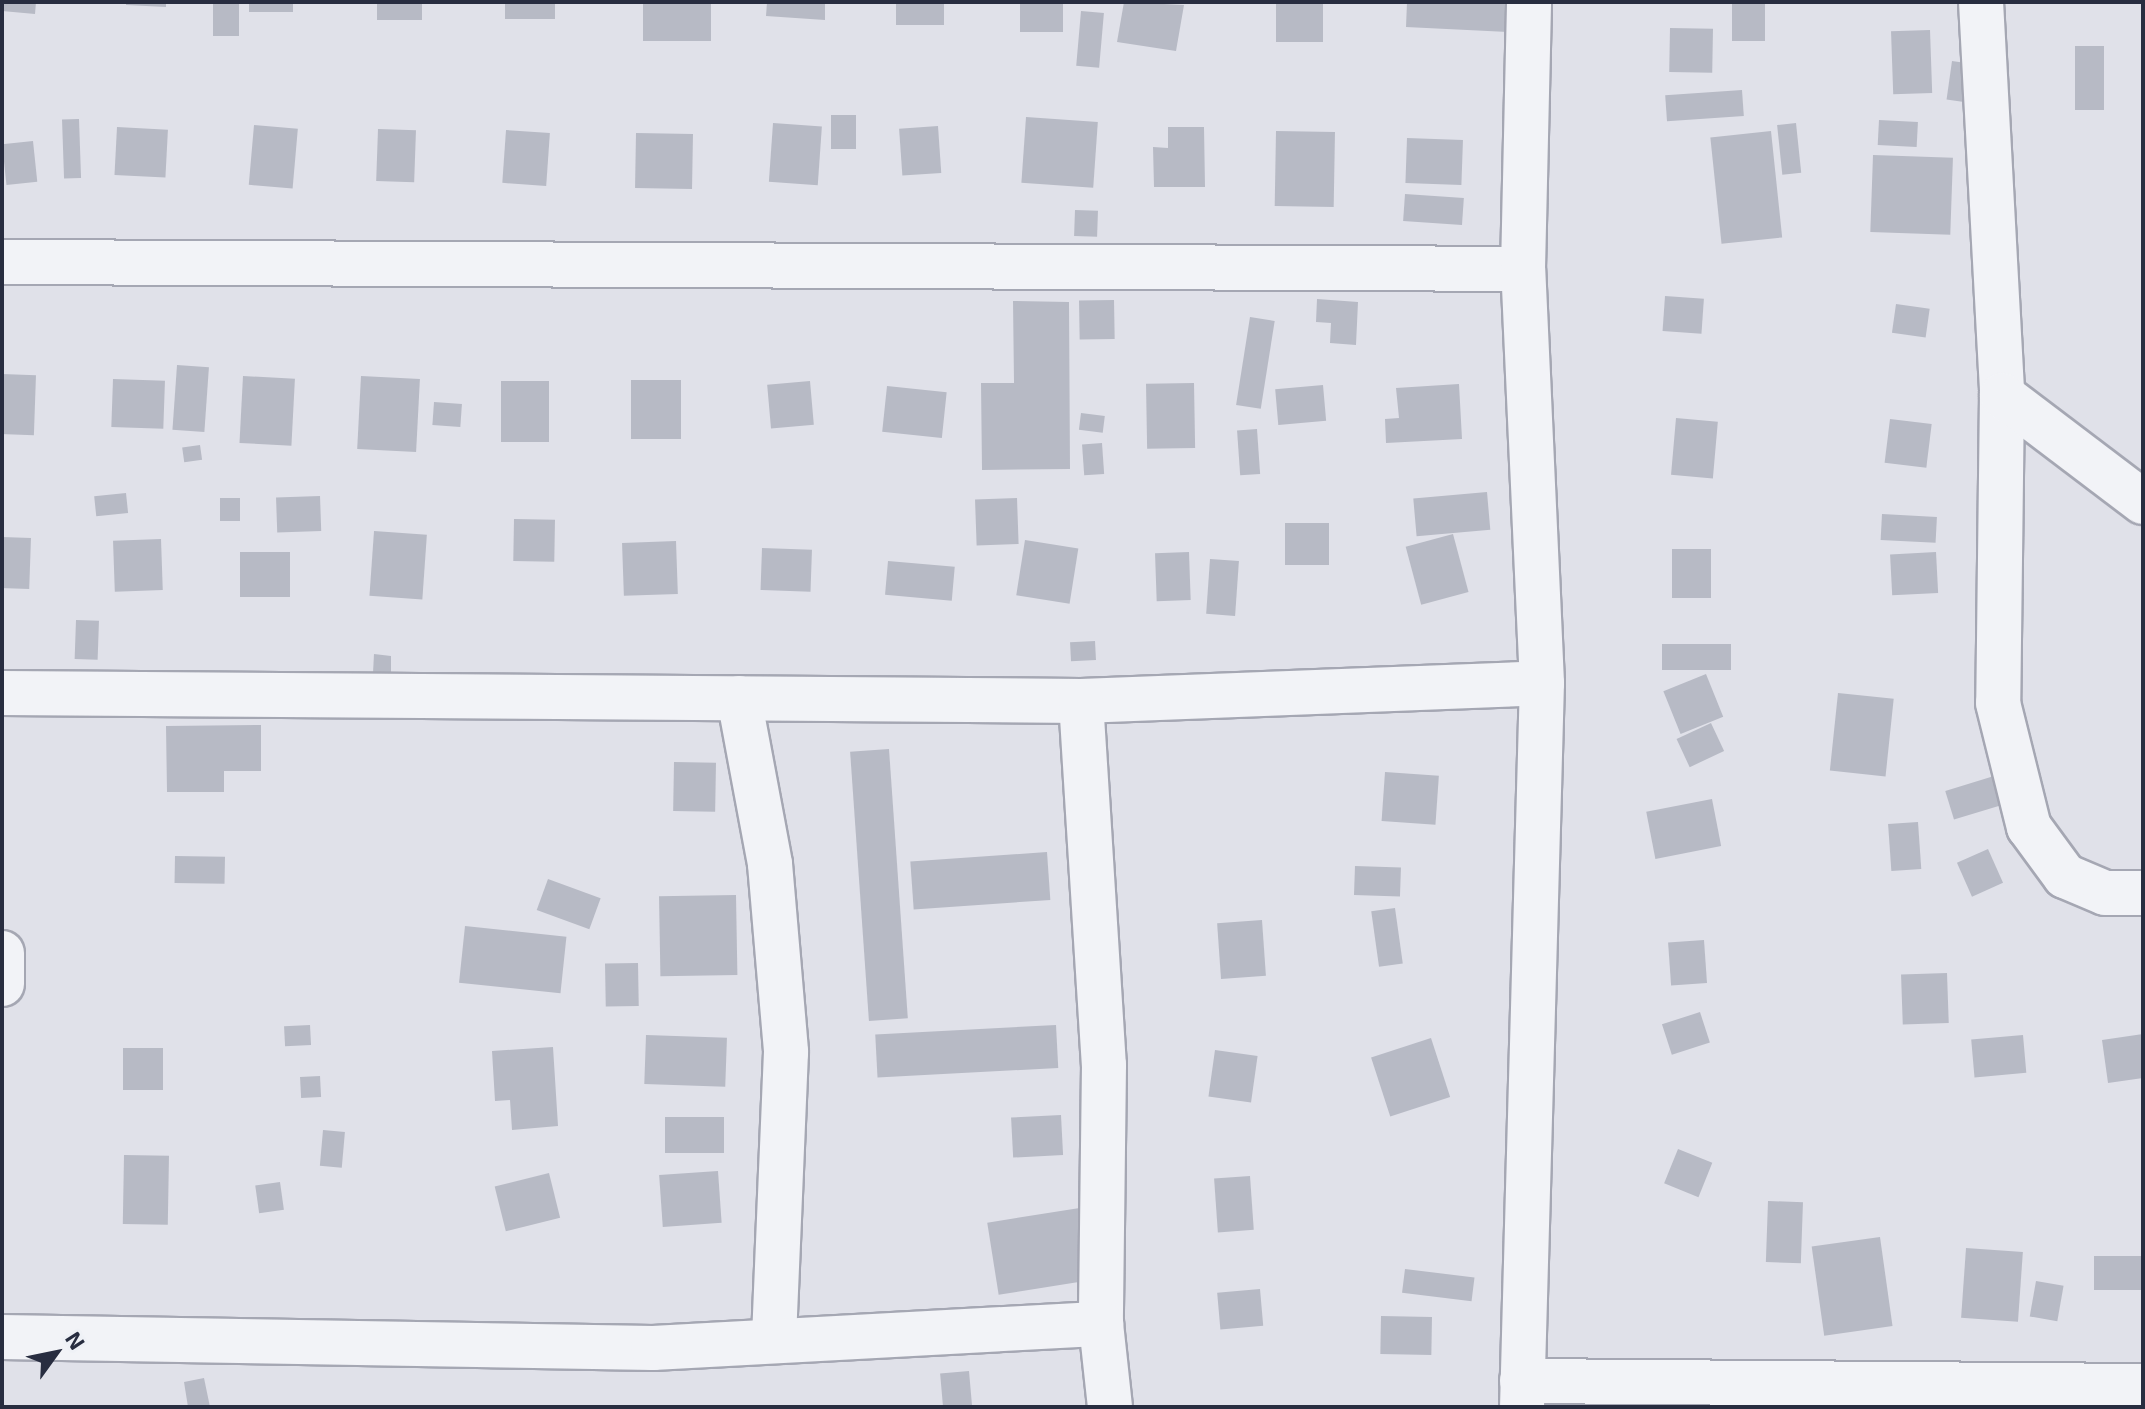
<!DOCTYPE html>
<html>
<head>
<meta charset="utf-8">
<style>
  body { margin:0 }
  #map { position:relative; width:2145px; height:1409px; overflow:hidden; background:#e0e1e9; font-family:"Exo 2",sans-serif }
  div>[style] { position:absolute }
  .building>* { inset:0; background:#b7bac5; transform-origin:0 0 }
  .roads { filter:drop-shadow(2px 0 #a5a7b3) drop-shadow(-2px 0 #a5a7b3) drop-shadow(0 2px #a5a7b3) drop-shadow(0 -2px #a5a7b3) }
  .minor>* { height:44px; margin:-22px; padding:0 22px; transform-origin:22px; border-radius:22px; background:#f2f3f7 }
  span { translate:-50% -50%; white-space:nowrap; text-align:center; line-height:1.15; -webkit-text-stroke:6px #eff1f6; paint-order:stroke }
  .frame { position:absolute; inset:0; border:4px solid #282d40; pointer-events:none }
  .north { position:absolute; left:16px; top:1313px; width:80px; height:80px; -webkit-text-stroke:6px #eff1f6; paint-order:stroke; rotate:57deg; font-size:22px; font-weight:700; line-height:32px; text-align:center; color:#282d40 }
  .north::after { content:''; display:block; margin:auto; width:28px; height:36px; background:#282d40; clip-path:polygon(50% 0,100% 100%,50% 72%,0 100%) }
</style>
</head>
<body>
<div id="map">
  <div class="building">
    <i style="clip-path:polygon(2px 2px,36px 2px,35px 14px,2px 11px)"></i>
    <i style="clip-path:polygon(126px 2px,166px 2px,166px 7px,126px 5px)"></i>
    <i style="left:213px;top:2px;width:26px;height:34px"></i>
    <i style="left:249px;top:2px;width:44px;height:10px"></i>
    <i style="left:377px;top:2px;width:45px;height:18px"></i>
    <i style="left:505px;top:2px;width:50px;height:17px"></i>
    <i style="left:643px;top:2px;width:68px;height:39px"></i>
    <i style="clip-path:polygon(767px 2px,825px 2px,825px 20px,766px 16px)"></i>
    <i style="left:896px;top:2px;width:48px;height:23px"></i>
    <i style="left:1020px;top:2px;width:43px;height:30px"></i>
    <i style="clip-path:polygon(1124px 2px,1184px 5px,1176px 51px,1117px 42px)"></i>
    <i style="left:1276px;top:2px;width:47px;height:40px"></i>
    <i style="clip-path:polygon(1407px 2px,1509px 2px,1508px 32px,1406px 27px)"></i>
    <i style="left:1732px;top:2px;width:33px;height:39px"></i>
    <i style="left:1081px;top:11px;width:23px;height:55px;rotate:5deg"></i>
    <i style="left:1670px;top:28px;width:43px;height:44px;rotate:1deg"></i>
    <i style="left:1930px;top:30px;width:63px;height:39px;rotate:88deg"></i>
    <i style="left:2075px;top:46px;width:29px;height:64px"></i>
    <i style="left:1952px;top:61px;width:21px;height:39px;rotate:8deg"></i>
    <i style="left:1742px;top:90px;width:26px;height:77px;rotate:86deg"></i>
    <i style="left:831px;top:115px;width:25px;height:34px"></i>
    <i style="left:1026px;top:117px;width:72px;height:66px;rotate:4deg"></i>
    <i style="left:79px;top:119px;width:59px;height:17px;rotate:88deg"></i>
    <i style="left:1879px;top:120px;width:39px;height:25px;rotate:3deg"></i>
    <i style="left:773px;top:123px;width:49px;height:59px;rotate:4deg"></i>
    <i style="left:1796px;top:123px;width:50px;height:19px;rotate:84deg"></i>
    <i style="left:254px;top:125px;width:44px;height:60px;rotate:5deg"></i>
    <i style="left:938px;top:126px;width:47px;height:39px;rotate:86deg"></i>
    <i style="left:117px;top:127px;width:51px;height:48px;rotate:3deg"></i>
    <i style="clip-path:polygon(1168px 127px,1204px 127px,1205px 187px,1154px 187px,1153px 147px,1168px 148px)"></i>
    <i style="left:378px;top:129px;width:38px;height:52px;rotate:2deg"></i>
    <i style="left:506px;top:130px;width:44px;height:53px;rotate:4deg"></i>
    <i style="left:1276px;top:131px;width:59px;height:75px;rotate:1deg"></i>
    <i style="left:1771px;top:131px;width:107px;height:61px;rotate:84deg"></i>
    <i style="left:636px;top:133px;width:57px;height:55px;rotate:1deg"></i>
    <i style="left:1407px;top:138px;width:56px;height:45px;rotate:2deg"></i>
    <i style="left:33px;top:141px;width:41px;height:31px;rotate:84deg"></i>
    <i style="left:1873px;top:155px;width:80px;height:77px;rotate:2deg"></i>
    <i style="left:1405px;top:194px;width:59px;height:27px;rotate:4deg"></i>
    <i style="left:1075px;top:210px;width:23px;height:26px;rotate:2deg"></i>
    <i style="left:1665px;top:296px;width:39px;height:35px;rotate:4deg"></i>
    <i style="clip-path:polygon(1317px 299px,1358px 302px,1356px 345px,1330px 343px,1331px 323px,1316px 322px)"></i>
    <i style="left:1114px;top:300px;width:39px;height:35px;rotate:89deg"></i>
    <i style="clip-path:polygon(1013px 301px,1069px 302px,1070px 469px,982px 470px,981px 383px,1014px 383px)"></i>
    <i style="left:1896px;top:304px;width:34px;height:29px;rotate:8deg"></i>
    <i style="left:1250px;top:317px;width:25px;height:89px;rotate:9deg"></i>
    <i style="left:177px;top:365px;width:32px;height:65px;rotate:4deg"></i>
    <i style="left:2px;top:374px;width:34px;height:60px;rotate:2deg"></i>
    <i style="left:243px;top:376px;width:52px;height:67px;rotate:3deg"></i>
    <i style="left:361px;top:376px;width:59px;height:73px;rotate:3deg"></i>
    <i style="left:113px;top:379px;width:52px;height:48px;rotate:2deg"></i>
    <i style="left:631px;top:380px;width:50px;height:59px"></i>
    <i style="left:501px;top:381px;width:48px;height:61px"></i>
    <i style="left:810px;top:381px;width:44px;height:43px;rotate:85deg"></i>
    <i style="left:1194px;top:383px;width:65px;height:48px;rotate:89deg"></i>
    <i style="clip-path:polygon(1459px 384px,1462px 439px,1386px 443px,1385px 419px,1399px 418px,1396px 388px)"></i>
    <i style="left:1323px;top:385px;width:36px;height:48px;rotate:85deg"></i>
    <i style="left:887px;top:386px;width:60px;height:46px;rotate:6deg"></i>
    <i style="left:434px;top:402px;width:28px;height:23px;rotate:4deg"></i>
    <i style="left:1081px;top:413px;width:24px;height:17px;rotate:7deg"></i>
    <i style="left:1676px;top:418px;width:42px;height:57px;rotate:5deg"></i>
    <i style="left:1890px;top:419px;width:42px;height:44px;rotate:7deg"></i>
    <i style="left:1257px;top:429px;width:45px;height:20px;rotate:86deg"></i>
    <i style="left:1102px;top:443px;width:31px;height:20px;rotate:86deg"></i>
    <i style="left:200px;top:445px;width:15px;height:18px;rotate:82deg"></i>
    <i style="left:1487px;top:492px;width:38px;height:74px;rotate:85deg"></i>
    <i style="left:126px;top:493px;width:20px;height:32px;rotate:84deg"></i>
    <i style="left:320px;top:496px;width:35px;height:44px;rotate:88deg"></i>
    <i style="left:220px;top:498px;width:20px;height:23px"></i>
    <i style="left:1017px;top:498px;width:46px;height:42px;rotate:88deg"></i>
    <i style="left:1882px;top:514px;width:55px;height:26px;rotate:3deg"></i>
    <i style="left:514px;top:519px;width:41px;height:42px;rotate:1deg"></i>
    <i style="left:1285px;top:523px;width:44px;height:42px"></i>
    <i style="left:374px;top:531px;width:53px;height:65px;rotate:4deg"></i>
    <i style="left:1453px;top:534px;width:60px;height:49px;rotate:75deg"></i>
    <i style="left:2px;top:537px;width:29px;height:51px;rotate:2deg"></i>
    <i style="left:161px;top:539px;width:51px;height:48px;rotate:88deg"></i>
    <i style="left:1025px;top:540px;width:54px;height:56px;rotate:9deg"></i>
    <i style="left:676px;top:541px;width:53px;height:54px;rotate:88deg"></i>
    <i style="left:762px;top:548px;width:50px;height:42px;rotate:2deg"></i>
    <i style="left:1672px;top:549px;width:39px;height:49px"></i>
    <i style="left:240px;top:552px;width:50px;height:45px"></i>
    <i style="left:1189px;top:552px;width:48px;height:34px;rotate:88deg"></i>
    <i style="left:1936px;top:552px;width:41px;height:46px;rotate:87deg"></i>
    <i style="left:1210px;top:559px;width:29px;height:55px;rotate:4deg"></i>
    <i style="left:888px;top:561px;width:67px;height:34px;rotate:5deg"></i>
    <i style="left:76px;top:620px;width:23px;height:39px;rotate:2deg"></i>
    <i style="left:1095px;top:641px;width:19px;height:25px;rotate:87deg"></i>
    <i style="left:1731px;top:644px;width:26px;height:69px;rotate:90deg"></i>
    <i style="clip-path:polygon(374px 654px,391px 656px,391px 675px,373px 673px)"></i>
    <i style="left:1706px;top:674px;width:46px;height:46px;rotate:68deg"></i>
    <i style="left:1838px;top:693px;width:56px;height:78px;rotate:6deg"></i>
    <i style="left:1711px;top:723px;width:31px;height:38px;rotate:65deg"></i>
    <i style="clip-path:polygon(261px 725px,261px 771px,224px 771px,224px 792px,167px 792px,166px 726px)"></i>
    <i style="left:889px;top:749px;width:270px;height:39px;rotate:86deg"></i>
    <i style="left:674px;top:762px;width:42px;height:49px;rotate:1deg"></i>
    <i style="left:1385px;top:772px;width:54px;height:49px;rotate:4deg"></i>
    <i style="left:1994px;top:776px;width:30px;height:51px;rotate:73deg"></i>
    <i style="left:1712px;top:799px;width:48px;height:67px;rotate:79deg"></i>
    <i style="left:1918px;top:822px;width:47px;height:30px;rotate:86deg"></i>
    <i style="left:1988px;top:849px;width:37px;height:34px;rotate:66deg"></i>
    <i style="left:1047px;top:852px;width:48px;height:137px;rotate:86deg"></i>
    <i style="left:175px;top:856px;width:50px;height:27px;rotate:1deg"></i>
    <i style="left:1355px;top:866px;width:46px;height:29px;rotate:2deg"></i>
    <i style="left:548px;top:879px;width:56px;height:33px;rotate:20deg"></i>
    <i style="left:736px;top:895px;width:80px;height:77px;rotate:89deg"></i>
    <i style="left:1395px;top:908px;width:56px;height:24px;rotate:82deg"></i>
    <i style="left:1262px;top:920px;width:56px;height:45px;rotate:86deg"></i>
    <i style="left:465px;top:926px;width:102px;height:57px;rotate:6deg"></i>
    <i style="left:1704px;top:940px;width:43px;height:36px;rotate:86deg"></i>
    <i style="left:638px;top:963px;width:43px;height:33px;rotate:89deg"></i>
    <i style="left:1947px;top:973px;width:50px;height:46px;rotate:88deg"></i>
    <i style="left:1700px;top:1012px;width:32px;height:40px;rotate:72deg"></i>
    <i style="left:310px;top:1025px;width:20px;height:26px;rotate:87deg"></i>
    <i style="left:1056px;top:1025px;width:43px;height:181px;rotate:87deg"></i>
    <i style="clip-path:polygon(2143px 1034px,2143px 1078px,2108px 1083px,2102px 1040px)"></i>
    <i style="left:646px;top:1035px;width:81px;height:49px;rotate:2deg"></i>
    <i style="left:2023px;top:1035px;width:38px;height:52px;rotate:85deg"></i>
    <i style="left:1431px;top:1038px;width:62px;height:63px;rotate:72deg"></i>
    <i style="clip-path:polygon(553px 1047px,558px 1126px,512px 1130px,510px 1100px,495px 1101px,492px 1051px)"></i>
    <i style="left:123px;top:1048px;width:40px;height:42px"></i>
    <i style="left:1215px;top:1050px;width:43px;height:47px;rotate:8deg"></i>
    <i style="left:320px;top:1076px;width:21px;height:20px;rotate:87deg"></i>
    <i style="left:1061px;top:1115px;width:40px;height:50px;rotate:87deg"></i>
    <i style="left:665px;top:1117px;width:59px;height:36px"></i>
    <i style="left:323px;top:1130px;width:22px;height:36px;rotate:5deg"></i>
    <i style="left:1678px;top:1149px;width:37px;height:37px;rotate:22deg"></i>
    <i style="left:124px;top:1155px;width:45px;height:69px;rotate:1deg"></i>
    <i style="left:718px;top:1171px;width:52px;height:59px;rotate:86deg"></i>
    <i style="left:549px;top:1173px;width:46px;height:56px;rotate:76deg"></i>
    <i style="left:1250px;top:1176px;width:54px;height:36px;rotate:86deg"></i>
    <i style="left:280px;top:1182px;width:28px;height:25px;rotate:82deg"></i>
    <i style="left:1768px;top:1201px;width:35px;height:61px;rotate:2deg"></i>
    <i style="left:1086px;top:1207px;width:73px;height:100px;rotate:81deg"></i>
    <i style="left:1880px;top:1237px;width:90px;height:69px;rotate:82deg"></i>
    <i style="left:1966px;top:1248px;width:57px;height:70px;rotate:4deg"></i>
    <i style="left:2143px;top:1256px;width:34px;height:49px;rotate:90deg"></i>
    <i style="left:1405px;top:1269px;width:70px;height:24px;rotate:7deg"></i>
    <i style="left:2036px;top:1281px;width:28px;height:36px;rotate:10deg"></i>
    <i style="left:1260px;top:1289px;width:37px;height:43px;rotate:85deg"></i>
    <i style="left:1381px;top:1316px;width:51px;height:38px;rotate:1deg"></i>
    <i style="left:969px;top:1371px;width:36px;height:29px;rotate:85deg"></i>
    <i style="clip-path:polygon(204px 1378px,210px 1407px,188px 1407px,184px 1382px)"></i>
  </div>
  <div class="roads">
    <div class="minor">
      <i style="left:1981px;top:2px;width:394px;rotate:86.9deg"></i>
      <i style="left:2002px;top:395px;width:308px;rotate:90.7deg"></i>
      <i style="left:1998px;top:703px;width:128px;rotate:76deg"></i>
      <i style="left:2029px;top:827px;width:61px;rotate:53.7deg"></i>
      <i style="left:2065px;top:876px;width:43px;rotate:23deg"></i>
      <i style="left:2105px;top:893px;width:38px"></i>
      <i style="left:2px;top:262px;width:1521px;rotate:0.26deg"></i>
      <i style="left:2002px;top:395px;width:177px;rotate:37.2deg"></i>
      <i style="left:2px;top:693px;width:1079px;rotate:0.42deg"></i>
      <i style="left:1081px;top:701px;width:461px;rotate:-2.2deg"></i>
      <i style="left:739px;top:698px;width:169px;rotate:79.4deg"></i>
      <i style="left:770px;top:864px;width:189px;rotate:85.1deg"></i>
      <i style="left:786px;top:1052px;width:289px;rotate:92.4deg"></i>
      <i style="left:1081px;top:701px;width:365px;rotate:86.4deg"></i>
      <i style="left:1104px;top:1065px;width:259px;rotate:90.7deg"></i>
      <i style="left:1101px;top:1324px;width:83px;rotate:83.8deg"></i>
      <i style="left:2px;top:953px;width:31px;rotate:90deg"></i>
      <i style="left:2px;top:1337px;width:651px;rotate:0.97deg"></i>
      <i style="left:653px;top:1348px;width:449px;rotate:-3.1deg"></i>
      <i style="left:1522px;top:1381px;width:621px;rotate:0.46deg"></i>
      <i style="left:1522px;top:1407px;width:724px;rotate:-88.42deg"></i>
      <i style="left:1542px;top:683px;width:414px;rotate:-92.6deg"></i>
      <i style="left:1523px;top:269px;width:267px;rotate:-88.7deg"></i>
    </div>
  </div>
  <div class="frame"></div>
  <div class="north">N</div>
</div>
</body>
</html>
